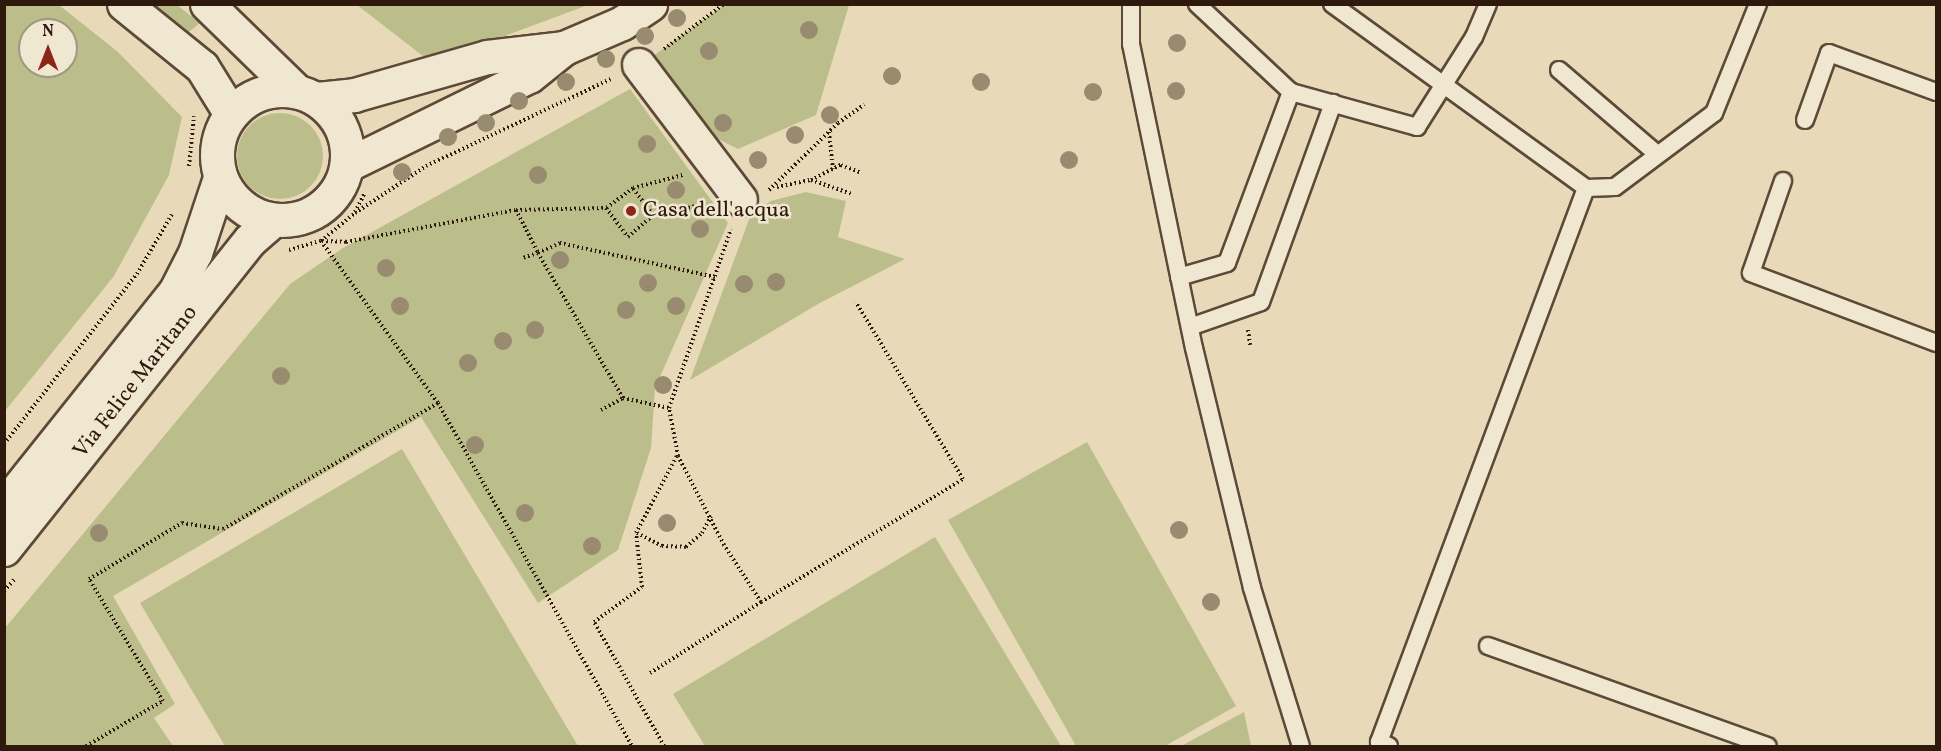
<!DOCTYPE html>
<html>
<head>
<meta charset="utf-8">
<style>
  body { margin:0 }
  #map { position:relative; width:1941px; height:751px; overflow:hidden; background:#e8dab8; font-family:Vollkorn,serif }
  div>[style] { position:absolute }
  .green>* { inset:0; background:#bbbe8b }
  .round { border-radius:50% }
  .path>* { height:4px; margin-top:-2px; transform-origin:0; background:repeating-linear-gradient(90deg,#2f190d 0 1.5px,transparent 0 4.5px) }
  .roads { filter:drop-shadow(2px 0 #5d4938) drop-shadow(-2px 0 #5d4938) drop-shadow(0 2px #5d4938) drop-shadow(0 -2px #5d4938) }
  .lane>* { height:16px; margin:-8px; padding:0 8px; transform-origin:8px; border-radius:8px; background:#f0e7d1 }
  .street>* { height:32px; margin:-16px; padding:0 16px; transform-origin:16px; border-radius:16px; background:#f0e7d1 }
  .secondary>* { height:33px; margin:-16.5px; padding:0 16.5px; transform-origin:16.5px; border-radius:16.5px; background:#f0e7d1 }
  .secondary>.ring { margin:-16.5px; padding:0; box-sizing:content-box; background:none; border:33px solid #f0e7d1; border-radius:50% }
  .trees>* { width:18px; height:18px; margin:-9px; border-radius:50%; background:#998b6f }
  .dots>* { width:16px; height:16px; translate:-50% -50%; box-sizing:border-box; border:3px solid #f0e7d1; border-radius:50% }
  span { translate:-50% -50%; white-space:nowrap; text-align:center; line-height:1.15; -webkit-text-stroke:5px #f0e7d1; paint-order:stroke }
  .poi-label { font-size:22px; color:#2f190d }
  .left { translate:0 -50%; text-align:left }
  .street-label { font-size:22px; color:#2f190d }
  .frame { position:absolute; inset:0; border:6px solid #2f190d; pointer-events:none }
  .north { position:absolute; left:18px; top:18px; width:60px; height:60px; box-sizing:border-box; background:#f0e7d1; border:2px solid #a39583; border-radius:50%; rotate:0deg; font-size:16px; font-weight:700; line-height:24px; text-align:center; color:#2f190d }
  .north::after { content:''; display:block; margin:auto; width:21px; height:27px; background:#8f2418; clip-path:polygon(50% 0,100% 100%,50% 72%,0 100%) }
</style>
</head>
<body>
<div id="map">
  <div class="green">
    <i style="clip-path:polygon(evenodd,5px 4px,59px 5px,118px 52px,182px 117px,169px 175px,114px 276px,5px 411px,5px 4px,30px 30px,66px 30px,66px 66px,30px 66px,30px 30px)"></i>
    <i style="clip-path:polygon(144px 5px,177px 5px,200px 23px,184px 36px)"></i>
    <i style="clip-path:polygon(357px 5px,588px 5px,432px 63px)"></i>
    <i style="clip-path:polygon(724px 5px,849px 5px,816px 115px,738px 149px,712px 136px,646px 61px)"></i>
    <i style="clip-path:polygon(630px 89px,728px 223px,655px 388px,651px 448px,618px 550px,538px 603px,421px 417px,113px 596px,175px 704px,154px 718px,173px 746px,5px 746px,5px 628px,290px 284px,343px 248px)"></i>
    <i class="round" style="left:237px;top:113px;width:86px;height:86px"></i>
    <i style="clip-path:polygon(806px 192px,846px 201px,838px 237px,905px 259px,818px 304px,690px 380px,751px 214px,771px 201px)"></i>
    <i style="clip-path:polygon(1087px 442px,1236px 706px,1165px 746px,1076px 746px,948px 520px)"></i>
    <i style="clip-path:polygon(402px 449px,578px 746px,225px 746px,140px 603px)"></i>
    <i style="clip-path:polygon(935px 537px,1061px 746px,705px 746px,673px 694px)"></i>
    <i style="clip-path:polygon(1244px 712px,1251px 746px,1181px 746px)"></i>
  </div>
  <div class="path">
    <i style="left:664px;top:49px;width:75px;rotate:-36.9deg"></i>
    <i style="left:829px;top:132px;width:37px;rotate:84deg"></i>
    <i style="left:189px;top:166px;width:50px;rotate:-84.3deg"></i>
    <i style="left:811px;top:180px;width:34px;rotate:-27deg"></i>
    <i style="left:841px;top:165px;width:22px;rotate:21deg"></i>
    <i style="left:777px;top:187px;width:35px;rotate:-12deg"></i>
    <i style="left:811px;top:180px;width:43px;rotate:18.9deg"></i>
    <i style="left:633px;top:188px;width:52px;rotate:-14.6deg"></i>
    <i style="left:769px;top:190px;width:96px;rotate:-44.2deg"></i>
    <i style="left:838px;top:123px;width:32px;rotate:-35deg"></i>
    <i style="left:516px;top:210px;width:90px;rotate:-1.3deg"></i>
    <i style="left:355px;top:212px;width:22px;rotate:-63deg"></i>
    <i style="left:653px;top:215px;width:34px;rotate:-127deg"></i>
    <i style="left:633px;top:188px;width:34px;rotate:143deg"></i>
    <i style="left:606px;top:208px;width:36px;rotate:53deg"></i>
    <i style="left:628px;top:237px;width:33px;rotate:-41deg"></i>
    <i style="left:653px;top:215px;width:54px;rotate:-11.7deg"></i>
    <i style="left:321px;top:241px;width:200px;rotate:54.2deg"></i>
    <i style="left:438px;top:403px;width:394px;rotate:60.5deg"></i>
    <i style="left:322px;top:241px;width:24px;rotate:2deg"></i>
    <i style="left:346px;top:242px;width:173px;rotate:-10.7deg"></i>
    <i style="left:516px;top:210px;width:48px;rotate:62.9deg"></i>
    <i style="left:538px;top:253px;width:16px;rotate:162deg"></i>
    <i style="left:289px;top:250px;width:33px;rotate:-16deg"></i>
    <i style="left:321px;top:241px;width:44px;rotate:-39.5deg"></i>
    <i style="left:355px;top:213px;width:85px;rotate:-33.5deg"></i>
    <i style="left:426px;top:166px;width:204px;rotate:-25.2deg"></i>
    <i style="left:715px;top:277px;width:159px;rotate:-167.6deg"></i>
    <i style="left:560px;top:243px;width:24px;rotate:156deg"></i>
    <i style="left:538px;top:253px;width:168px;rotate:59.6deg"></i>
    <i style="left:623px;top:398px;width:47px;rotate:12.3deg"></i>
    <i style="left:669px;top:408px;width:189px;rotate:-70.9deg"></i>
    <i style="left:1248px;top:330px;width:15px;rotate:82deg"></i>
    <i style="left:601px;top:410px;width:25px;rotate:-29deg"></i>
    <i style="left:4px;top:444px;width:216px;rotate:-52deg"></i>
    <i style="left:137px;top:274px;width:69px;rotate:-59.7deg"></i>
    <i style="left:637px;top:533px;width:28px;rotate:27deg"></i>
    <i style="left:662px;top:546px;width:24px;rotate:2deg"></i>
    <i style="left:686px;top:547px;width:21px;rotate:-41deg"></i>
    <i style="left:702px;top:533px;width:19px;rotate:-62deg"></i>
    <i style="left:4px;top:591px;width:15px;rotate:-48deg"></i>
    <i style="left:761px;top:602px;width:237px;rotate:-31.3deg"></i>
    <i style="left:963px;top:479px;width:207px;rotate:-121.2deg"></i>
    <i style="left:650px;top:673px;width:132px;rotate:-32.6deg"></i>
    <i style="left:761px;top:602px;width:68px;rotate:-123deg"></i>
    <i style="left:724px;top:545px;width:100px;rotate:-117.3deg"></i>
    <i style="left:678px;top:456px;width:49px;rotate:-100.6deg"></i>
    <i style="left:86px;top:746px;width:89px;rotate:-30.3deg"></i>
    <i style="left:163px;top:701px;width:143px;rotate:-121.2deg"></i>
    <i style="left:89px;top:579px;width:109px;rotate:-31.1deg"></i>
    <i style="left:182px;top:523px;width:41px;rotate:8.3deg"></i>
    <i style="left:223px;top:529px;width:249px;rotate:-30.4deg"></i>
    <i style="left:664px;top:746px;width:142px;rotate:-119.4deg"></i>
    <i style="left:594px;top:622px;width:59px;rotate:-36.1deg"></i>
    <i style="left:642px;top:587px;width:54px;rotate:-96.3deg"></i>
    <i style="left:636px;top:533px;width:87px;rotate:-62deg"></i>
  </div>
  <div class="roads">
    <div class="lane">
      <i style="left:1131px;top:4px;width:40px;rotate:90deg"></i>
      <i style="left:1131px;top:44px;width:310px;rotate:78.3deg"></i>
      <i style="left:1194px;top:348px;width:247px;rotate:76.4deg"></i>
      <i style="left:1252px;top:588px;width:165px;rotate:72.8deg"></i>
      <i style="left:1332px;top:4px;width:314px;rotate:35.9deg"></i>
      <i style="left:1586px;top:188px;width:29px;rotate:-2deg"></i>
      <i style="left:1615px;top:187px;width:124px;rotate:-36.8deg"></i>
      <i style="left:1714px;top:113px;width:118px;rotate:-68deg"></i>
      <i style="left:1559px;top:70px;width:130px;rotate:40.6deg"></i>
      <i style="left:1291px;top:92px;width:131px;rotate:15.5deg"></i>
      <i style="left:1417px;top:127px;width:107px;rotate:-57.7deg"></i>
      <i style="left:1474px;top:37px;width:36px;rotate:-67deg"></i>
      <i style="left:1805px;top:120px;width:71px;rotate:-70.3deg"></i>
      <i style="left:1829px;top:53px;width:114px;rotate:20deg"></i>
      <i style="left:1783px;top:181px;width:97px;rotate:109.2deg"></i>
      <i style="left:1751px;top:273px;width:198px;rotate:20.7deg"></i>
      <i style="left:1179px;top:277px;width:50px;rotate:-16.3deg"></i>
      <i style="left:1227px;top:263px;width:183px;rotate:-69.5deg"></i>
      <i style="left:1291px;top:92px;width:129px;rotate:-136.9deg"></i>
      <i style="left:1190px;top:327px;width:75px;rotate:-19.4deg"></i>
      <i style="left:1261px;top:302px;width:212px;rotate:-70.1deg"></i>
      <i style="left:1488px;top:646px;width:297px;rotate:19.7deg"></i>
      <i style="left:1389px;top:746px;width:11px;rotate:-158deg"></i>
      <i style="left:1379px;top:742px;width:591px;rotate:-69.51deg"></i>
    </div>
    <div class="street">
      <i style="left:639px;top:65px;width:169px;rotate:52.9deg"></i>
    </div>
    <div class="secondary">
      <i style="left:124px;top:4px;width:100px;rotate:38.9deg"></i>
      <i style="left:202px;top:67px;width:55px;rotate:58.3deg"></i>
      <i style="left:207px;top:4px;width:123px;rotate:44.3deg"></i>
      <i class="ring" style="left:217px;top:90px;width:97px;height:97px"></i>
      <i style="left:317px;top:99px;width:37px;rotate:-6deg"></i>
      <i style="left:354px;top:95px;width:138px;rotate:-15.9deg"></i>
      <i style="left:487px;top:57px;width:78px;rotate:-6.7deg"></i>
      <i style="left:564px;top:48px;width:63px;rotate:-23.3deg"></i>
      <i style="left:622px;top:23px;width:34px;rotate:-34deg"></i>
      <i style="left:347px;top:165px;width:203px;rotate:-26.1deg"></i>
      <i style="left:529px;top:76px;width:45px;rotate:-38.7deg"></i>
      <i style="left:4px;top:506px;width:274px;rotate:-51.4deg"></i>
      <i style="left:175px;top:292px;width:44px;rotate:-62.9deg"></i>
      <i style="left:195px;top:253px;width:79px;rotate:-71.6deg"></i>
      <i style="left:4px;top:549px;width:395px;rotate:-51.5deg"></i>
      <i style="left:250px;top:240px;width:30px;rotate:-41deg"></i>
    </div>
  </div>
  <div class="trees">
    <i style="left:677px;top:18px"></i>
    <i style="left:809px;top:30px"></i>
    <i style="left:645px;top:36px"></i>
    <i style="left:1177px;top:43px"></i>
    <i style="left:709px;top:51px"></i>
    <i style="left:606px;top:59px"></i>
    <i style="left:892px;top:76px"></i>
    <i style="left:566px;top:82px"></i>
    <i style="left:981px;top:82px"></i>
    <i style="left:1176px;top:91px"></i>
    <i style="left:1093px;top:92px"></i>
    <i style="left:519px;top:101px"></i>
    <i style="left:830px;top:115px"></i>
    <i style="left:486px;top:123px"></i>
    <i style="left:723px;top:123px"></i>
    <i style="left:795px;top:135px"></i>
    <i style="left:448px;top:137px"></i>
    <i style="left:647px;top:144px"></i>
    <i style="left:758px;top:160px"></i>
    <i style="left:1069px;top:160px"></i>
    <i style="left:402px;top:172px"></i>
    <i style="left:538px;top:175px"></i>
    <i style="left:676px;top:190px"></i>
    <i style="left:700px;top:229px"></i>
    <i style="left:560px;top:260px"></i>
    <i style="left:386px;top:268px"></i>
    <i style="left:776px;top:282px"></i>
    <i style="left:648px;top:283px"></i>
    <i style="left:744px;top:284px"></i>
    <i style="left:400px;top:306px"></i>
    <i style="left:676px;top:306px"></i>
    <i style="left:626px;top:310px"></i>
    <i style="left:535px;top:330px"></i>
    <i style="left:503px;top:341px"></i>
    <i style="left:468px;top:363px"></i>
    <i style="left:281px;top:376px"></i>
    <i style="left:663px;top:385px"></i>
    <i style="left:475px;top:445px"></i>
    <i style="left:525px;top:513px"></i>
    <i style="left:667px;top:523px"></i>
    <i style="left:1179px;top:530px"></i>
    <i style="left:99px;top:533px"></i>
    <i style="left:592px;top:546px"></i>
    <i style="left:1211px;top:602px"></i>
  </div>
  <div class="dots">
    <i style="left:631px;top:211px;background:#8f2418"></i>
  </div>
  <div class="poi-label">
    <span class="left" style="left:643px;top:211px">Casa dell'acqua</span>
  </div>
  <div class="street-label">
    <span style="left:136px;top:382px;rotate:-52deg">Via Felice Maritano</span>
  </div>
  <div class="frame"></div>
  <div class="north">N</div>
</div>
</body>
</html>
